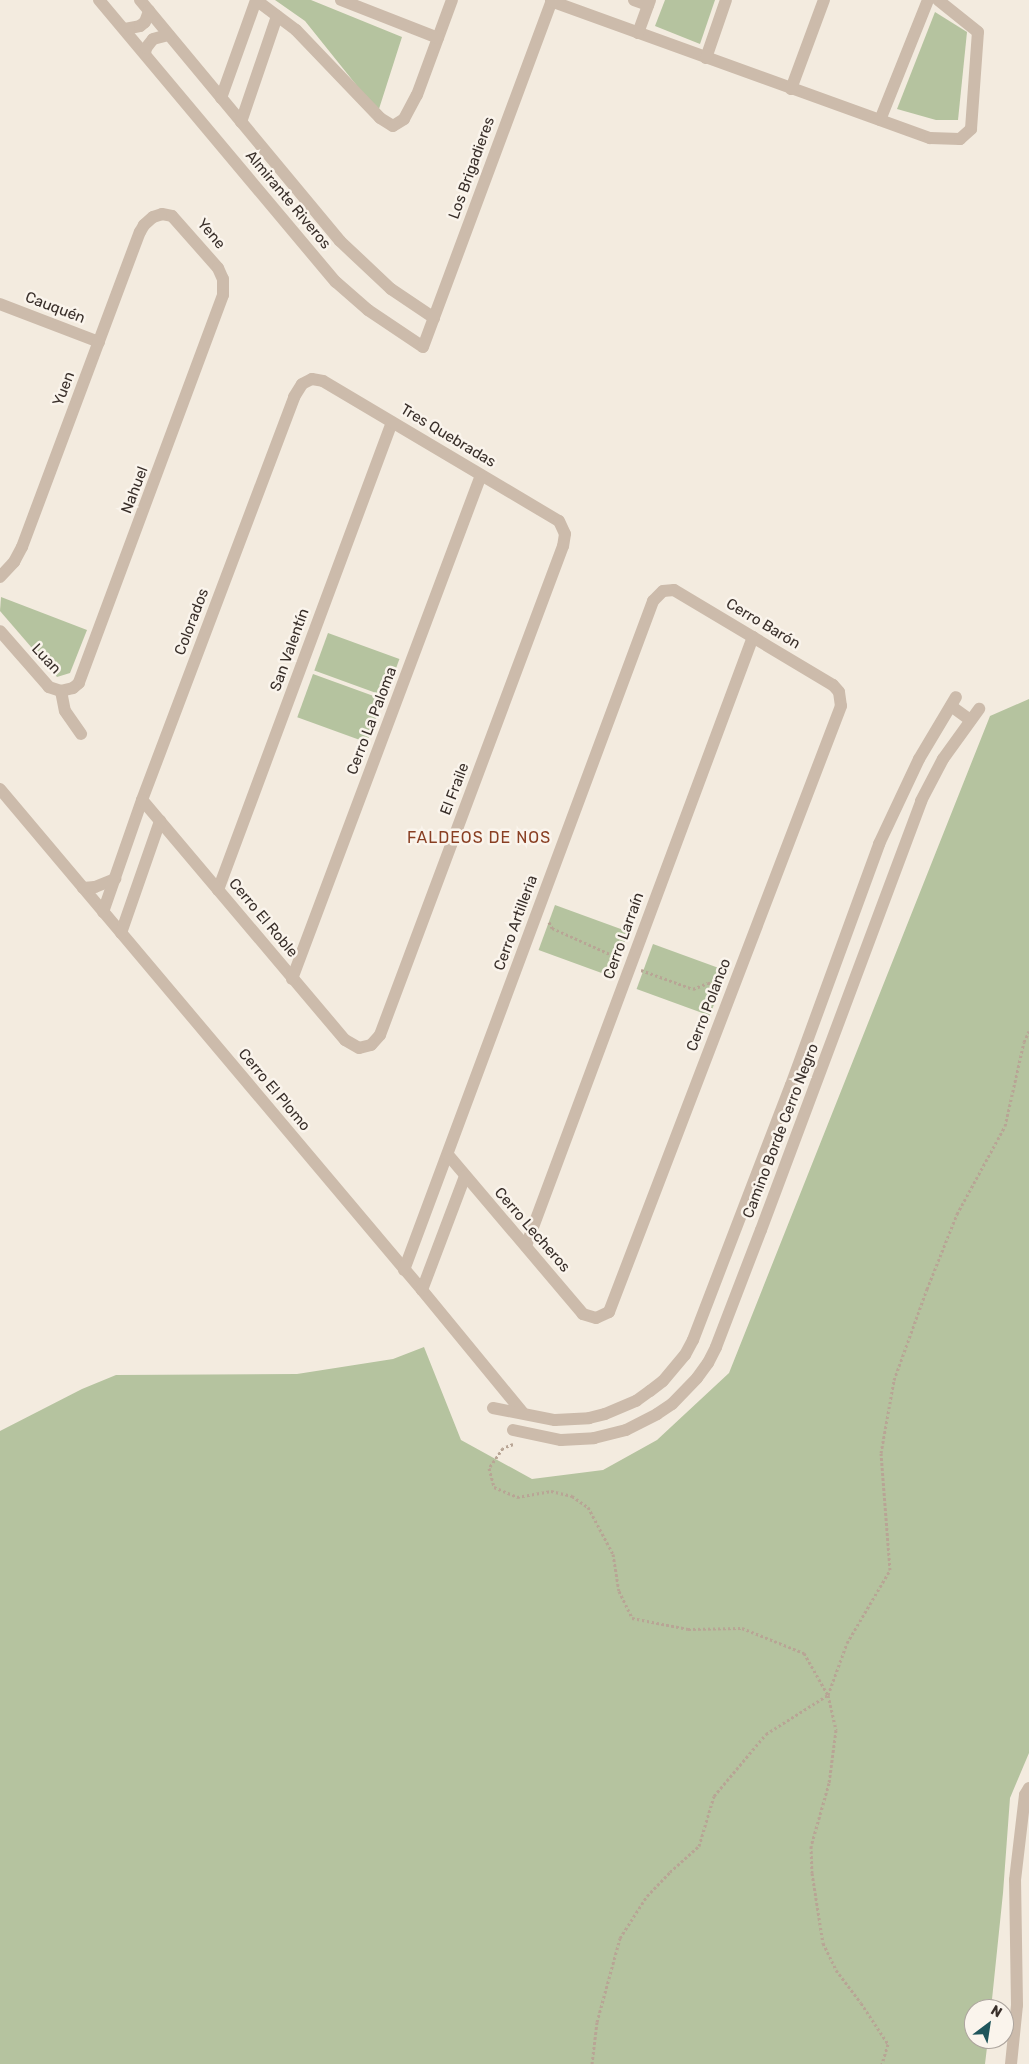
<!DOCTYPE html>
<html>
<head>
<meta charset="utf-8">
<style>
  body { margin:0 }
  #map { position:relative; width:1029px; height:2064px; overflow:hidden; background:#f3ebdf; font-family:Rubik,sans-serif }
  div>[style] { position:absolute }
  .green>* { inset:0; background:#b5c39f; transform-origin:0 0 }
  .path>* { height:3px; margin-top:-1.5px; transform-origin:0; background:repeating-linear-gradient(90deg,#b8a595 0 2.5px,transparent 0 5px) }
  .minor>* { height:12px; margin:-6px; padding:0 6px; transform-origin:6px; border-radius:6px; background:#ccbbab }
  span { translate:-50% -50%; white-space:nowrap; text-align:center; line-height:1.15; -webkit-text-stroke:5px #faf4ec; paint-order:stroke }
  .street-label { font-size:15px; color:#392f2a }
  .neighbourhood-label { font-size:16px; color:#893f23; letter-spacing:1px }
  .north { position:absolute; left:964px; top:1999px; width:50px; height:50px; box-sizing:border-box; background:#faf4ec; border:1px solid #ada59e; border-radius:50%; rotate:31deg; font-size:14px; font-weight:700; line-height:20px; text-align:center; color:#392f2a }
  .north::after { content:''; display:block; margin:auto; width:18px; height:22px; background:#1f555b; clip-path:polygon(50% 0,100% 100%,50% 72%,0 100%) }
</style>
</head>
<body>
<div id="map">
  <div class="green">
    <i style="clip-path:polygon(275px 0,311px 0,402px 37px,378px 112px,305px 21px)"></i>
    <i style="clip-path:polygon(665px 0,715px 0,700px 44px,655px 26px)"></i>
    <i style="clip-path:polygon(935px 12px,967px 32px,958px 120px,936px 120px,897px 109px)"></i>
    <i style="clip-path:polygon(1px 597px,87px 630px,70px 673px,57px 677px,0 611px)"></i>
    <i style="left:328px;top:633px;width:76px;height:40px;rotate:20deg"></i>
    <i style="left:313px;top:674px;width:74px;height:46px;rotate:20deg"></i>
    <i style="clip-path:polygon(1029px 699px,1029px 1753px,1010px 1798px,1003px 1893px,991px 2009px,974px 2009px,974px 2039px,988px 2039px,985px 2064px,0 2064px,0 1431px,82px 1389px,116px 1375px,297px 1374px,393px 1359px,424px 1347px,461px 1440px,532px 1479px,603px 1470px,657px 1440px,729px 1373px,990px 716px)"></i>
    <i style="left:555px;top:905px;width:78px;height:48px;rotate:20deg"></i>
    <i style="left:653px;top:944px;width:78px;height:48px;rotate:20deg"></i>
  </div>
  <div class="path">
    <i style="left:549px;top:922px;width:7px;rotate:63deg"></i>
    <i style="left:552px;top:928px;width:68px;rotate:24.3deg"></i>
    <i style="left:614px;top:956px;width:6px"></i>
    <i style="left:641px;top:970px;width:55px;rotate:20.1deg"></i>
    <i style="left:693px;top:989px;width:16px;rotate:-22deg"></i>
    <i style="left:708px;top:983px;width:15px;rotate:-4deg"></i>
    <i style="left:513px;top:1444px;width:11px;rotate:158deg"></i>
    <i style="left:503px;top:1448px;width:24px;rotate:125deg"></i>
    <i style="left:489px;top:1468px;width:20px;rotate:75deg"></i>
    <i style="left:494px;top:1487px;width:25px;rotate:23deg"></i>
    <i style="left:517px;top:1497px;width:35px;rotate:-10deg"></i>
    <i style="left:551px;top:1491px;width:22px;rotate:13deg"></i>
    <i style="left:572px;top:1496px;width:19px;rotate:35deg"></i>
    <i style="left:588px;top:1507px;width:53px;rotate:62deg"></i>
    <i style="left:613px;top:1554px;width:37px;rotate:81deg"></i>
    <i style="left:619px;top:1591px;width:30px;rotate:64deg"></i>
    <i style="left:632px;top:1618px;width:57px;rotate:11.1deg"></i>
    <i style="left:688px;top:1629px;width:54px;rotate:-1.1deg"></i>
    <i style="left:742px;top:1628px;width:67px;rotate:22deg"></i>
    <i style="left:804px;top:1653px;width:48px;rotate:60.3deg"></i>
    <i style="left:828px;top:1695px;width:36px;rotate:77deg"></i>
    <i style="left:836px;top:1730px;width:53px;rotate:97.5deg"></i>
    <i style="left:829px;top:1783px;width:66px;rotate:105.9deg"></i>
    <i style="left:811px;top:1846px;width:27px;rotate:88deg"></i>
    <i style="left:812px;top:1873px;width:71px;rotate:81.1deg"></i>
    <i style="left:823px;top:1943px;width:30px;rotate:64deg"></i>
    <i style="left:836px;top:1970px;width:41px;rotate:52.9deg"></i>
    <i style="left:861px;top:2003px;width:49px;rotate:56.6deg"></i>
    <i style="left:888px;top:2044px;width:21px;rotate:107deg"></i>
    <i style="left:592px;top:2064px;width:42px;rotate:-83.2deg"></i>
    <i style="left:597px;top:2022px;width:87px;rotate:-74.7deg"></i>
    <i style="left:620px;top:1938px;width:50px;rotate:-57.3deg"></i>
    <i style="left:647px;top:1896px;width:33px;rotate:-46deg"></i>
    <i style="left:670px;top:1872px;width:39px;rotate:-42deg"></i>
    <i style="left:699px;top:1846px;width:52px;rotate:-73.3deg"></i>
    <i style="left:714px;top:1796px;width:81px;rotate:-50deg"></i>
    <i style="left:766px;top:1734px;width:73px;rotate:-32.2deg"></i>
    <i style="left:828px;top:1695px;width:55px;rotate:-69.9deg"></i>
    <i style="left:847px;top:1643px;width:85px;rotate:-59.5deg"></i>
    <i style="left:890px;top:1570px;width:117px;rotate:-94.4deg"></i>
    <i style="left:881px;top:1453px;width:74px;rotate:-79.9deg"></i>
    <i style="left:894px;top:1380px;width:97px;rotate:-70.1deg"></i>
    <i style="left:927px;top:1289px;width:81px;rotate:-68.2deg"></i>
    <i style="left:957px;top:1214px;width:100px;rotate:-61.4deg"></i>
    <i style="left:1005px;top:1126px;width:86px;rotate:-77.3deg"></i>
    <i style="left:1024px;top:1042px;width:12px;rotate:-66deg"></i>
  </div>
  <div class="minor">
    <i style="left:99px;top:0;width:368px;rotate:50deg"></i>
    <i style="left:336px;top:282px;width:43px;rotate:41.2deg"></i>
    <i style="left:368px;top:310px;width:66px;rotate:33.9deg"></i>
    <i style="left:423px;top:347px;width:370px;rotate:-69.6deg"></i>
    <i style="left:140px;top:0;width:313px;rotate:50.3deg"></i>
    <i style="left:340px;top:241px;width:70px;rotate:43.3deg"></i>
    <i style="left:391px;top:289px;width:52px;rotate:34deg"></i>
    <i style="left:256px;top:0;width:50px;rotate:36.9deg"></i>
    <i style="left:296px;top:30px;width:122px;rotate:46.3deg"></i>
    <i style="left:380px;top:118px;width:15px;rotate:32deg"></i>
    <i style="left:393px;top:126px;width:13px;rotate:-32deg"></i>
    <i style="left:404px;top:119px;width:27px;rotate:-62deg"></i>
    <i style="left:417px;top:95px;width:101px;rotate:-69.8deg"></i>
    <i style="left:341px;top:0;width:104px;rotate:21.4deg"></i>
    <i style="left:634px;top:0;width:15px;rotate:20deg"></i>
    <i style="left:551px;top:1px;width:403px;rotate:19.9deg"></i>
    <i style="left:930px;top:138px;width:30px;rotate:2deg"></i>
    <i style="left:960px;top:139px;width:15px;rotate:-42deg"></i>
    <i style="left:971px;top:129px;width:97px;rotate:-85.9deg"></i>
    <i style="left:978px;top:32px;width:51px;rotate:-141.3deg"></i>
    <i style="left:125px;top:29px;width:15px;rotate:-11deg"></i>
    <i style="left:140px;top:26px;width:6px;rotate:-39deg"></i>
    <i style="left:145px;top:22px;width:12px;rotate:-70deg"></i>
    <i style="left:638px;top:33px;width:35px;rotate:-70deg"></i>
    <i style="left:145px;top:54px;width:6px;rotate:-81deg"></i>
    <i style="left:146px;top:48px;width:11px;rotate:-52deg"></i>
    <i style="left:153px;top:39px;width:16px;rotate:-15deg"></i>
    <i style="left:706px;top:58px;width:61px;rotate:-71deg"></i>
    <i style="left:791px;top:89px;width:95px;rotate:-69.7deg"></i>
    <i style="left:221px;top:98px;width:104px;rotate:-70.3deg"></i>
    <i style="left:880px;top:120px;width:129px;rotate:-68.2deg"></i>
    <i style="left:241px;top:122px;width:112px;rotate:-71.2deg"></i>
    <i style="left:0;top:304px;width:106px;rotate:21deg"></i>
    <i style="left:0;top:577px;width:21px;rotate:-47deg"></i>
    <i style="left:14px;top:562px;width:17px;rotate:-62deg"></i>
    <i style="left:22px;top:547px;width:336px;rotate:-69.5deg"></i>
    <i style="left:140px;top:232px;width:8px;rotate:-60deg"></i>
    <i style="left:144px;top:225px;width:12px;rotate:-42deg"></i>
    <i style="left:153px;top:217px;width:9px;rotate:-18deg"></i>
    <i style="left:162px;top:214px;width:10px;rotate:11deg"></i>
    <i style="left:172px;top:216px;width:69px;rotate:48.5deg"></i>
    <i style="left:218px;top:268px;width:12px;rotate:66deg"></i>
    <i style="left:223px;top:279px;width:16px;rotate:90deg"></i>
    <i style="left:223px;top:295px;width:414px;rotate:110.4deg"></i>
    <i style="left:79px;top:683px;width:8px;rotate:140deg"></i>
    <i style="left:73px;top:688px;width:12px;rotate:166deg"></i>
    <i style="left:61px;top:691px;width:13px;rotate:-162deg"></i>
    <i style="left:49px;top:687px;width:74px;rotate:-131.2deg"></i>
    <i style="left:61px;top:691px;width:20px;rotate:79deg"></i>
    <i style="left:65px;top:711px;width:28px;rotate:55deg"></i>
    <i style="left:951px;top:706px;width:24px;rotate:36deg"></i>
    <i style="left:0;top:789px;width:655px;rotate:49.89deg"></i>
    <i style="left:422px;top:1290px;width:159px;rotate:50.6deg"></i>
    <i style="left:83px;top:888px;width:12px;rotate:-5deg"></i>
    <i style="left:95px;top:887px;width:22px;rotate:-22deg"></i>
    <i style="left:218px;top:890px;width:499px;rotate:-69.6deg"></i>
    <i style="left:103px;top:912px;width:119px;rotate:-70.8deg"></i>
    <i style="left:142px;top:800px;width:431px;rotate:-69.3deg"></i>
    <i style="left:294px;top:397px;width:15px;rotate:-58deg"></i>
    <i style="left:302px;top:384px;width:11px;rotate:-27deg"></i>
    <i style="left:312px;top:379px;width:11px;rotate:10deg"></i>
    <i style="left:323px;top:381px;width:274px;rotate:30.7deg"></i>
    <i style="left:559px;top:521px;width:14px;rotate:65deg"></i>
    <i style="left:565px;top:534px;width:12px;rotate:99deg"></i>
    <i style="left:563px;top:546px;width:522px;rotate:110.52deg"></i>
    <i style="left:380px;top:1035px;width:13px;rotate:132deg"></i>
    <i style="left:371px;top:1045px;width:12px;rotate:166deg"></i>
    <i style="left:359px;top:1048px;width:16px;rotate:-150deg"></i>
    <i style="left:345px;top:1040px;width:314px;rotate:-130.2deg"></i>
    <i style="left:121px;top:933px;width:119px;rotate:-70.8deg"></i>
    <i style="left:292px;top:979px;width:538px;rotate:-69.44deg"></i>
    <i style="left:526px;top:1246px;width:650px;rotate:-69.56deg"></i>
    <i style="left:404px;top:1270px;width:714px;rotate:-69.58deg"></i>
    <i style="left:653px;top:601px;width:14px;rotate:-45deg"></i>
    <i style="left:663px;top:591px;width:11px;rotate:-5deg"></i>
    <i style="left:674px;top:590px;width:185px;rotate:30.9deg"></i>
    <i style="left:833px;top:685px;width:9px;rotate:49deg"></i>
    <i style="left:839px;top:692px;width:14px;rotate:82deg"></i>
    <i style="left:841px;top:706px;width:649px;rotate:110.95deg"></i>
    <i style="left:609px;top:1312px;width:14px;rotate:155deg"></i>
    <i style="left:596px;top:1318px;width:14px;rotate:-163deg"></i>
    <i style="left:583px;top:1314px;width:209px;rotate:-130.3deg"></i>
    <i style="left:422px;top:1290px;width:122px;rotate:-69.3deg"></i>
    <i style="left:493px;top:1408px;width:63px;rotate:11deg"></i>
    <i style="left:555px;top:1420px;width:34px;rotate:-3deg"></i>
    <i style="left:589px;top:1418px;width:16px;rotate:-14deg"></i>
    <i style="left:605px;top:1414px;width:34px;rotate:-23deg"></i>
    <i style="left:636px;top:1401px;width:17px;rotate:-36deg"></i>
    <i style="left:650px;top:1391px;width:16px;rotate:-38deg"></i>
    <i style="left:663px;top:1381px;width:34px;rotate:-50deg"></i>
    <i style="left:685px;top:1355px;width:17px;rotate:-62deg"></i>
    <i style="left:693px;top:1340px;width:273px;rotate:-69deg"></i>
    <i style="left:791px;top:1085px;width:257px;rotate:-69.9deg"></i>
    <i style="left:879px;top:844px;width:94px;rotate:-64.8deg"></i>
    <i style="left:919px;top:759px;width:72px;rotate:-59.2deg"></i>
    <i style="left:513px;top:1430px;width:49px;rotate:11.8deg"></i>
    <i style="left:561px;top:1440px;width:33px;rotate:-3deg"></i>
    <i style="left:594px;top:1438px;width:33px;rotate:-14deg"></i>
    <i style="left:626px;top:1430px;width:35px;rotate:-27deg"></i>
    <i style="left:657px;top:1414px;width:18px;rotate:-34deg"></i>
    <i style="left:672px;top:1404px;width:36px;rotate:-46deg"></i>
    <i style="left:697px;top:1378px;width:19px;rotate:-54deg"></i>
    <i style="left:708px;top:1363px;width:18px;rotate:-63deg"></i>
    <i style="left:716px;top:1347px;width:125px;rotate:-69deg"></i>
    <i style="left:761px;top:1230px;width:458px;rotate:-69.5deg"></i>
    <i style="left:921px;top:801px;width:47px;rotate:-62.4deg"></i>
    <i style="left:943px;top:759px;width:62px;rotate:-54.2deg"></i>
    <i style="left:1011px;top:2064px;width:59px;rotate:-84.2deg"></i>
    <i style="left:1017px;top:2005px;width:125px;rotate:-90.9deg"></i>
    <i style="left:1015px;top:1880px;width:86px;rotate:-83.3deg"></i>
    <i style="left:1025px;top:1795px;width:8px;rotate:-60deg"></i>
  </div>
  <div class="street-label">
    <span style="left:472px;top:168px;rotate:-70deg">Los Brigadieres</span>
    <span style="left:288px;top:200px;rotate:50deg">Almirante Riveros</span>
    <span style="left:211px;top:234px;rotate:50deg">Yene</span>
    <span style="left:55px;top:308px;rotate:21deg">Cauquén</span>
    <span style="left:64px;top:389px;rotate:-69deg">Yuen</span>
    <span style="left:448px;top:436px;rotate:31deg">Tres Quebradas</span>
    <span style="left:135px;top:490px;rotate:-69deg">Nahuel</span>
    <span style="left:192px;top:622px;rotate:-69deg">Colorados</span>
    <span style="left:763px;top:624px;rotate:31deg">Cerro Barón</span>
    <span style="left:290px;top:650px;rotate:-70deg">San Valentín</span>
    <span style="left:46px;top:659px;rotate:47deg">Luan</span>
    <span style="left:372px;top:721px;rotate:-69deg">Cerro La Paloma</span>
    <span style="left:455px;top:789px;rotate:-69deg">El Fraile</span>
    <span style="left:263px;top:918px;rotate:50deg">Cerro El Roble</span>
    <span style="left:516px;top:923px;rotate:-70deg">Cerro Artilleria</span>
    <span style="left:624px;top:936px;rotate:-70deg">Cerro Larraín</span>
    <span style="left:709px;top:1005px;rotate:-69deg">Cerro Polanco</span>
    <span style="left:274px;top:1090px;rotate:50deg">Cerro El Plomo</span>
    <span style="left:781px;top:1131px;rotate:-69deg">Camino Borde Cerro Negro</span>
    <span style="left:532px;top:1230px;rotate:49deg">Cerro Lecheros</span>
  </div>
  <div class="neighbourhood-label">
    <span style="left:479px;top:838px">FALDEOS DE NOS</span>
  </div>
  <div class="north">N</div>
</div>
</body>
</html>
